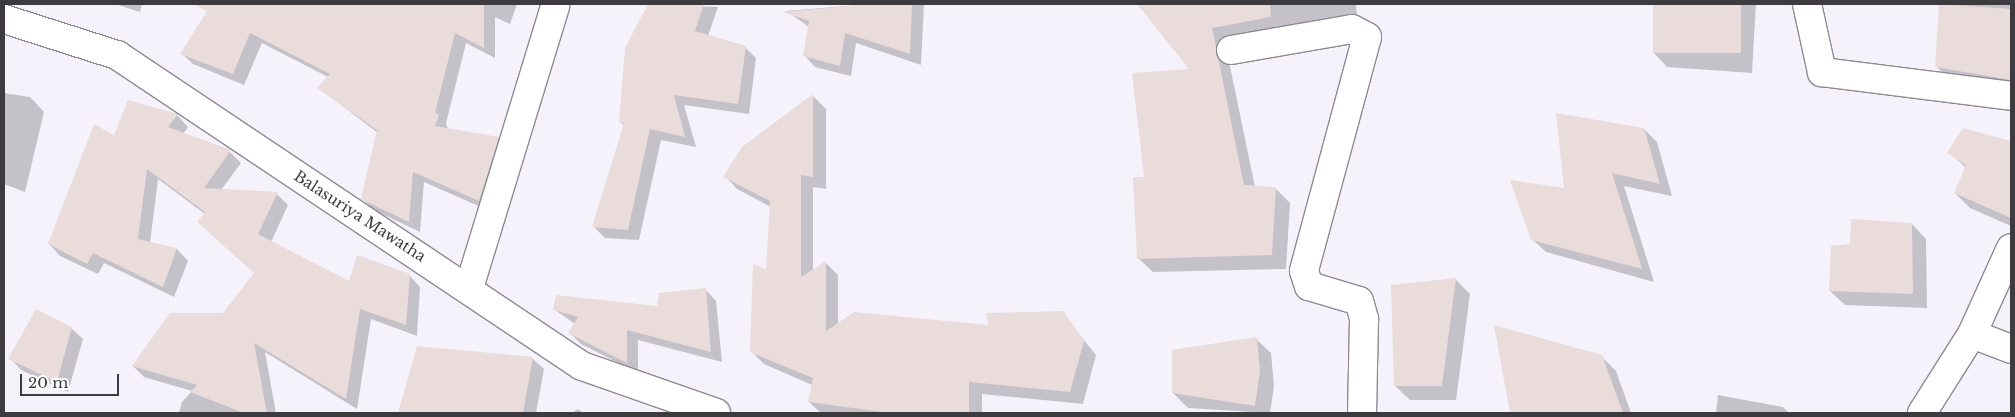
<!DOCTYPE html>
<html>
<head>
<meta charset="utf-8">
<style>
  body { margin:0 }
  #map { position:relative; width:2015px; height:417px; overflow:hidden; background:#f6f2fc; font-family:"Libre Baskerville",serif }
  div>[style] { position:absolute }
  .shadow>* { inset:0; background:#0003 }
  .building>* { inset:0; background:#e9dcda; transform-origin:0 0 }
  .roads { filter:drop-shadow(1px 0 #8e8a93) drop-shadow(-1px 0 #8e8a93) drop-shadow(0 1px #8e8a93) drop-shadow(0 -1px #8e8a93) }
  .minor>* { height:28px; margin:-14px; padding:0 14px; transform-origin:14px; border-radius:14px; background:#fff }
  span { translate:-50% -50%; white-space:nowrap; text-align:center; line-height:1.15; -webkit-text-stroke:4.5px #fff; paint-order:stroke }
  .street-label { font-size:15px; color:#3d3b3f }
  .frame { position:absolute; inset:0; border:5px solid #3d3b3f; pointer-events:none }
  .scale { position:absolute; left:20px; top:374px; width:99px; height:22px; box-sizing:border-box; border:2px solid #3d3b3f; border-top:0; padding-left:6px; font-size:15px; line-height:18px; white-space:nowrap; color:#3d3b3f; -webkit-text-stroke:4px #fff; paint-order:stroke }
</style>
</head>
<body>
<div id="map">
  <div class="shadow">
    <i style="clip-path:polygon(115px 4px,142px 4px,140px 12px)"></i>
    <i style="clip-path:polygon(213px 4px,314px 4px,378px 26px,391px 4px,517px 4px,510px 24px,495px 17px,495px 58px,466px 43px,446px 123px,448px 130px,498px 138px,509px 150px,490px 211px,424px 182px,420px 232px,374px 210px,363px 199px,378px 133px,319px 88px,328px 77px,262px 43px,244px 85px,193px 64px,182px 54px)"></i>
    <i style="clip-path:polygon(649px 4px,718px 7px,708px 36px,745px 47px,756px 58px,749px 114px,684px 105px,696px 147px,661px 140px,639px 240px,605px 238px,594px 227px,625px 126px,620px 122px,626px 49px)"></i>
    <i style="clip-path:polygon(871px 4px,924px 4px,921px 65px,856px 43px,851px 76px,815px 67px,804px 55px,809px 27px,786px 11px)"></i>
    <i style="clip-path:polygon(1138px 4px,1356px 4px,1357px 19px,1225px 42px,1255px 187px,1276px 189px,1290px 203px,1286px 269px,1153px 272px,1138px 258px,1145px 179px,1191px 70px)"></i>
    <i style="clip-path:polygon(1654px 4px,1756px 4px,1752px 73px,1667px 67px,1653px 52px)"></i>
    <i style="clip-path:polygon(1940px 4px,2011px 4px,2011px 92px,1950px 80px,1936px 66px)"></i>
    <i style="clip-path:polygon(4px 93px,30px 97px,44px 112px,25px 192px,4px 184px)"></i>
    <i style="clip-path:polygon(813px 96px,826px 109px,826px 189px,813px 187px,813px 270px,825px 262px,838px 275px,838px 324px,990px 327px,987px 314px,1062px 313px,1096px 355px,1083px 404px,982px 394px,982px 413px,821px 413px,809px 402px,812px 385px,764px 364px,751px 351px,767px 271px,771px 207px,737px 189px,725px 176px)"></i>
    <i style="clip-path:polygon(129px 101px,177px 115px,188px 127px,183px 134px,230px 152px,241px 163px,221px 190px,277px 194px,288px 205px,271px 242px,350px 283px,409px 275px,420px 287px,417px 336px,371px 319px,357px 409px,265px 352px,276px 413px,179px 413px,182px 402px,192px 391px,144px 377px,133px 366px,224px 314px,255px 273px,205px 214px,158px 179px,150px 243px,177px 249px,188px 261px,174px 297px,104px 263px,98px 274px,60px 256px,49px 244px,115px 137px)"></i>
    <i style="clip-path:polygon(1644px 129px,1657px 142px,1672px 196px,1624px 186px,1654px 282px,1546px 252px,1532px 239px,1565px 190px)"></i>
    <i style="clip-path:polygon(1964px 129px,2011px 143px,2011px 226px,1970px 208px,1955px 193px,1966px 168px,1949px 152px)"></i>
    <i style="clip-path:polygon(1912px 224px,1926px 239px,1927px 308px,1845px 305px,1830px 291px,1852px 246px)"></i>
    <i style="clip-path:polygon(1455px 279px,1470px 294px,1456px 400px,1410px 400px,1395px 386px)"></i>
    <i style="clip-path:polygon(705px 289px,716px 301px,722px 362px,638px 340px,638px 373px,581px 344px,570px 333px,575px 324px,555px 310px,658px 307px)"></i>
    <i style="clip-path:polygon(1496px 327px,1601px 356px,1616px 371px,1631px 413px,1512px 413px)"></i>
    <i style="clip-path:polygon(71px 328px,83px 339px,68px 392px,21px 370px,10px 358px)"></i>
    <i style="clip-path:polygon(1256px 339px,1271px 353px,1274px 386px,1270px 413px,1188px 408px,1173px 393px)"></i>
    <i style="clip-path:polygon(418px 347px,532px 358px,544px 369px,536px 413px,399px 413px)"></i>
    <i style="clip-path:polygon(1718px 395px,1783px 407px,1789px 413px,1716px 413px)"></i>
    <i style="clip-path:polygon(578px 409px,583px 413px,572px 413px)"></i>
  </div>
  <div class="building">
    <i style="clip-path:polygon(193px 4px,484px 4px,484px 48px,455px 33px,435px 113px,439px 115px,435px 126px,499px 137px,479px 201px,413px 172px,409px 222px,361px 199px,377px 130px,317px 88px,330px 74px,250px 33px,233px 74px,180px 54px,207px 11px)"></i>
    <i style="clip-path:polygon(648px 4px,704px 4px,695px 31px,746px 46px,738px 104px,674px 95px,685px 137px,650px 129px,628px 230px,592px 227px,624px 123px,619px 122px,625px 48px)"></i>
    <i style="clip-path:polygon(870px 4px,912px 4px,910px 54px,845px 33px,840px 66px,803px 56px,809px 21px,783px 12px)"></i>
    <i style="clip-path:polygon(1137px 4px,1270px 4px,1271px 17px,1212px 28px,1244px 185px,1276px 187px,1272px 255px,1137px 259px,1133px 177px,1144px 177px,1132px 73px,1189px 69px)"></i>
    <i style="left:1653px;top:4px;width:88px;height:49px"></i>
    <i style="clip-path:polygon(1939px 4px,2011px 9px,2011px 80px,1935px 67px)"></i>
    <i style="clip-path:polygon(813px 94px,813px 177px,801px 175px,801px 277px,826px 261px,826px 331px,854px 312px,988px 325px,986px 313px,1063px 311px,1084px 341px,1070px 392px,969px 382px,969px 413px,890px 413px,808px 402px,813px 378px,750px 352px,753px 264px,766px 269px,770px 201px,723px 177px,742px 147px)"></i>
    <i style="clip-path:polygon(128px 100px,178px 114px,168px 127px,231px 150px,204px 188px,278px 192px,258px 234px,349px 281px,357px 255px,410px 274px,406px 325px,360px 309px,346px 399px,254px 343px,267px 413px,244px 413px,190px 392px,197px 385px,132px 366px,170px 313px,223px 313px,254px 273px,197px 222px,205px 212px,147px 169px,138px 239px,177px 248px,163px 287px,93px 253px,87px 264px,48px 244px,94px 124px,114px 135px)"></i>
    <i style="clip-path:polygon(1556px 113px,1644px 128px,1660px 184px,1612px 173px,1642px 269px,1531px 240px,1510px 180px,1564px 188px)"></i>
    <i style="clip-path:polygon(1963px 128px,2011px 141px,2011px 218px,1954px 193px,1966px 165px,1947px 153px)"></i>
    <i style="clip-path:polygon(1851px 219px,1912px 223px,1913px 294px,1829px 291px,1831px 246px,1850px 244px)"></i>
    <i style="clip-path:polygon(1456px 278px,1442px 386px,1394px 386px,1391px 285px)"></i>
    <i style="clip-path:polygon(706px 288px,711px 352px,627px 330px,627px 363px,568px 333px,578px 317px,553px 310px,556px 295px,657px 306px,659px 293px)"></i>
    <i style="clip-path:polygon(36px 309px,72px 327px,57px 382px,8px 359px)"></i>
    <i style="clip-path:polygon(1494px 325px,1602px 355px,1623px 413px,1510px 413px)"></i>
    <i style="clip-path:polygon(1257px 337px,1260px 371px,1255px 406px,1172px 393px,1172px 350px)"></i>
    <i style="clip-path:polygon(417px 346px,533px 357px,523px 413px,398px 413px)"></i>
  </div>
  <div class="roads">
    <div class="minor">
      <i style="left:1807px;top:4px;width:70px;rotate:77.6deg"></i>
      <i style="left:1822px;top:72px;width:191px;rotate:7.2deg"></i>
      <i style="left:4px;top:19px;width:119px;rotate:17.7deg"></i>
      <i style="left:117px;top:55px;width:559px;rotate:33.78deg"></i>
      <i style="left:582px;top:366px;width:142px;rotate:19.3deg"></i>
      <i style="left:1231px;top:50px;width:123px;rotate:-9.8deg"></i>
      <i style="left:1352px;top:29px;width:17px;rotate:28deg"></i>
      <i style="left:1367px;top:37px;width:242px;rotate:105.1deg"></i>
      <i style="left:1304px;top:271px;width:16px;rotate:72deg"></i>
      <i style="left:1309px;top:286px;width:52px;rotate:16.7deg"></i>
      <i style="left:1359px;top:301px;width:19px;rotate:74deg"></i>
      <i style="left:1364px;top:319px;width:94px;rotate:91.2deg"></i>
      <i style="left:469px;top:288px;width:295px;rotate:-73deg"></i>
      <i style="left:1972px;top:334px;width:94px;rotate:-65.6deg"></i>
      <i style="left:1922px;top:413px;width:93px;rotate:-57.7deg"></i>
      <i style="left:1972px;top:334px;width:42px;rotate:21deg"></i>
    </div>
  </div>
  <div class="street-label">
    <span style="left:360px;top:216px;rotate:33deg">Balasuriya Mawatha</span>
  </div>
  <div class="frame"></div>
  <div class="scale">20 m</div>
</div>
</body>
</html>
